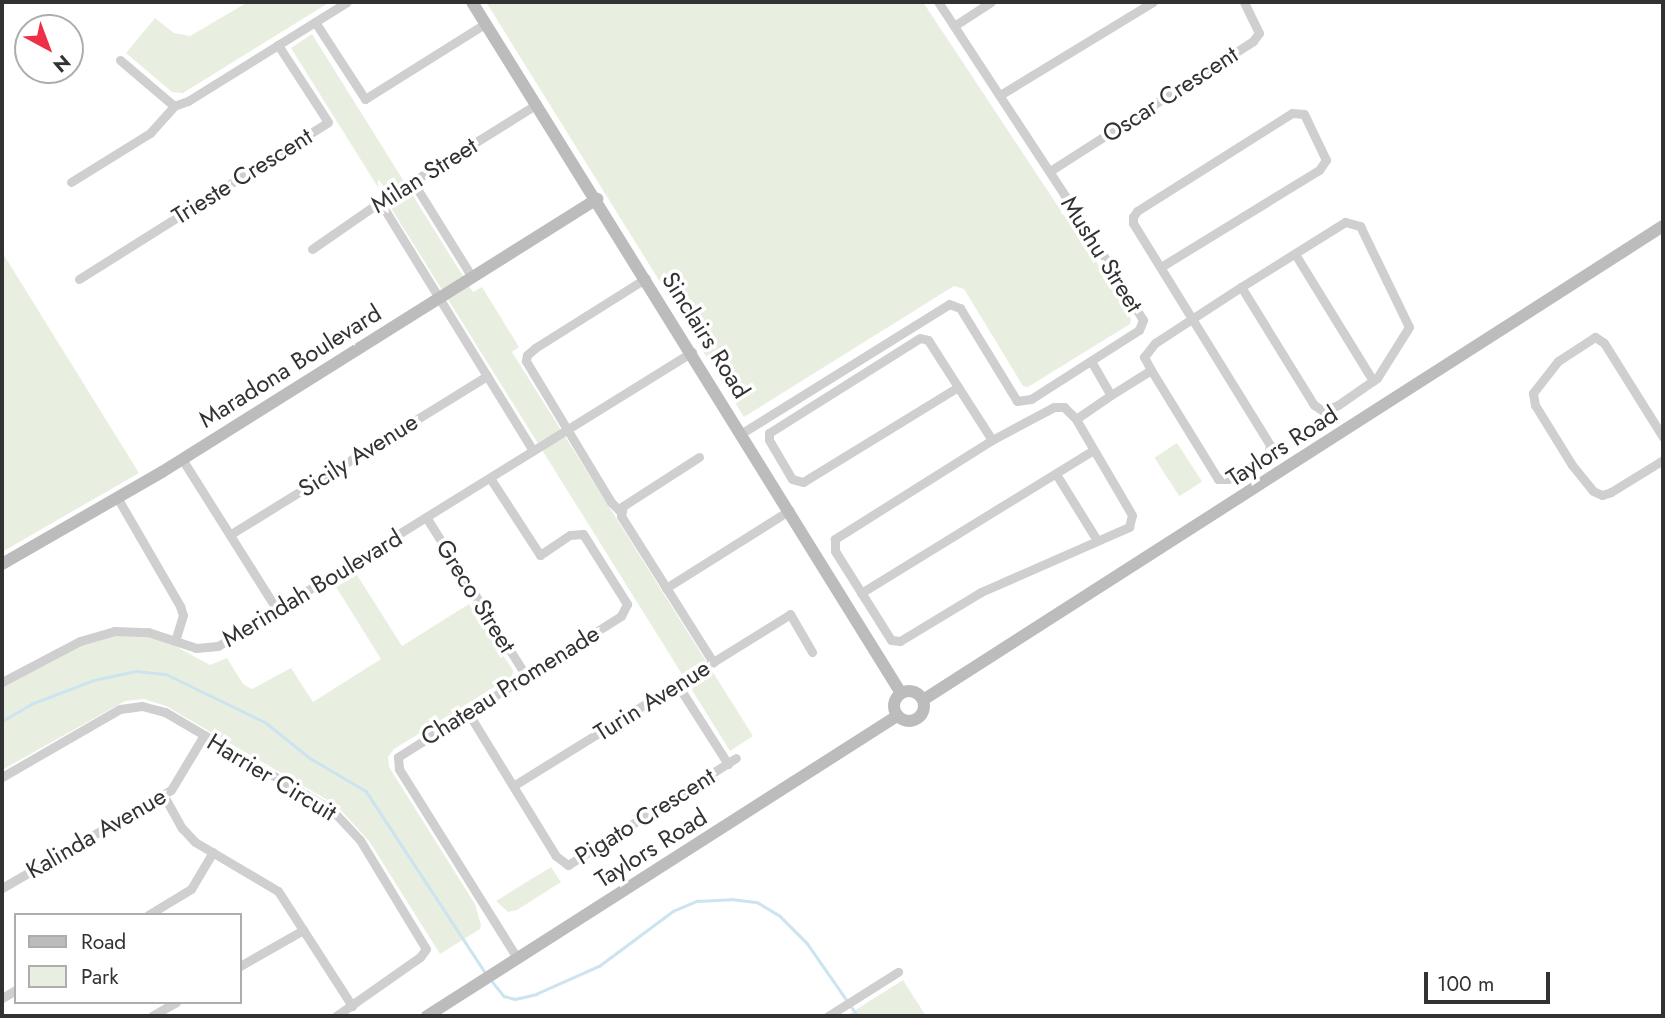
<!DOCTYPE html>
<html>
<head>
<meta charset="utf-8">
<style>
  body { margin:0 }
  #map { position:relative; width:1665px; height:1018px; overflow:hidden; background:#fff; font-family:Jost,sans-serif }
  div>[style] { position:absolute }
  .green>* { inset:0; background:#e9efe0; transform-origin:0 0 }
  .stream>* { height:2.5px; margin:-1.25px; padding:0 1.25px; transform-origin:1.25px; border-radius:1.25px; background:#cce4ef }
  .street>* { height:9px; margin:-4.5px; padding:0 4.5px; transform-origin:4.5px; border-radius:4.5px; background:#cfcfcf }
  .secondary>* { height:12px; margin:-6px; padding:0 6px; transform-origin:6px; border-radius:6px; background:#bcbcbc }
  .secondary>.ring { margin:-6px; padding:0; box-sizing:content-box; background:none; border:12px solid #bcbcbc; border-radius:50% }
  span { translate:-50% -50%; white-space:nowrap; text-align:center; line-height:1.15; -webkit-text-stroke:7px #fff; paint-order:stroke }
  .street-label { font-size:24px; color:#323232 }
  .frame { position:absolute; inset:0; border:4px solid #323232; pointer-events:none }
  .legend { position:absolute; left:14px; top:913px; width:228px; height:91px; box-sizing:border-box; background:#fff; border:2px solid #adadad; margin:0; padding:9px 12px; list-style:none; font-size:21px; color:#323232 }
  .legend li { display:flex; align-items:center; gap:14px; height:35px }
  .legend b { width:35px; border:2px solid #adadad }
  .north { position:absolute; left:14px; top:14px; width:70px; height:70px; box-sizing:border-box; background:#fff; border:2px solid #adadad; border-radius:50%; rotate:139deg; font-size:19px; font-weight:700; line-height:28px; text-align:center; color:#323232 }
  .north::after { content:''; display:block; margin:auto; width:24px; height:32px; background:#ef2e47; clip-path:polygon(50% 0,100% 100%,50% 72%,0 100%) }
  .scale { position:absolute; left:1424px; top:972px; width:126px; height:32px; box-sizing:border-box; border:4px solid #323232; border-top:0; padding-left:9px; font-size:21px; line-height:24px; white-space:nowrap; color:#323232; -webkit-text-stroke:5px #fff; paint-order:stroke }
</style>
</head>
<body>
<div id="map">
  <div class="green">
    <i style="clip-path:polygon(248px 2px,330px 2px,183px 93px,172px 92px,126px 53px,155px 18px,174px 33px,190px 36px)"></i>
    <i style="clip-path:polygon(486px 2px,923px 2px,1065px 217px,1068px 215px,1131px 319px,1130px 324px,1028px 387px,1023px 386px,964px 289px,954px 286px,744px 417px)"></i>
    <i style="clip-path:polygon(312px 34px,473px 292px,482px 287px,519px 347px,512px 352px,753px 736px,730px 751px,291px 48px)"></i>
    <i style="clip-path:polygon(2px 252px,139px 473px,2px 552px)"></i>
    <i style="left:1177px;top:443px;width:46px;height:27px;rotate:57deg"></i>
    <i style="clip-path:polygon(357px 575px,402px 646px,469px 604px,513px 670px,512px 676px,394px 749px,388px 757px,389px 767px,475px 904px,481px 925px,480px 929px,440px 954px,369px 841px,336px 805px,166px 706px,144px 699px,125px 701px,2px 770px,2px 687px,75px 646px,114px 635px,147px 636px,170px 643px,210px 665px,227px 658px,243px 684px,252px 689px,291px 668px,313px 702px,381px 659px,336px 587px)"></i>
    <i style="clip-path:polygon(551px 867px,561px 882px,517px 910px,508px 912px,496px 901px)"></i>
    <i style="clip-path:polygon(903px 980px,926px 1016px,846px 1016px)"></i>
  </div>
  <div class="stream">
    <i style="left:2px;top:721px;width:34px;rotate:-30deg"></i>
    <i style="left:31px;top:704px;width:67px;rotate:-20.9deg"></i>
    <i style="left:94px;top:680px;width:43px;rotate:-12.1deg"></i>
    <i style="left:136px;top:671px;width:30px;rotate:6deg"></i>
    <i style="left:166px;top:674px;width:110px;rotate:25.9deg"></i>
    <i style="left:265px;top:722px;width:58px;rotate:38.7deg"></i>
    <i style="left:310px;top:758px;width:65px;rotate:30.5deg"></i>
    <i style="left:366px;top:791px;width:217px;rotate:56.7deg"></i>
    <i style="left:491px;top:980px;width:21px;rotate:51deg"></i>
    <i style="left:504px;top:996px;width:11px;rotate:15deg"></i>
    <i style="left:515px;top:999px;width:22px;rotate:-13deg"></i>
    <i style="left:536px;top:994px;width:69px;rotate:-24deg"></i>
    <i style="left:599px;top:966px;width:92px;rotate:-36.6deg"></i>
    <i style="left:673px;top:911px;width:26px;rotate:-23deg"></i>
    <i style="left:697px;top:901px;width:34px;rotate:-3deg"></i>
    <i style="left:731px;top:899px;width:26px;rotate:7deg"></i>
    <i style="left:757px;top:902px;width:27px;rotate:31deg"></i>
    <i style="left:780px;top:916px;width:38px;rotate:45deg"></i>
    <i style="left:807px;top:943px;width:89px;rotate:55.1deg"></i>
  </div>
  <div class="street">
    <i style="left:315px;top:22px;width:92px;rotate:57deg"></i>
    <i style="left:365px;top:99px;width:143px;rotate:-32.1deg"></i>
    <i style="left:954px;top:26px;width:44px;rotate:-33deg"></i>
    <i style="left:120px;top:60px;width:71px;rotate:40.4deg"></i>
    <i style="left:174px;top:106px;width:15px;rotate:-20deg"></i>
    <i style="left:188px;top:101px;width:187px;rotate:-31.9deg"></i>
    <i style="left:1000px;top:95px;width:179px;rotate:-31.3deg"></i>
    <i style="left:1050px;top:171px;width:241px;rotate:-32.6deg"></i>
    <i style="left:1253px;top:41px;width:10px;rotate:-53deg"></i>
    <i style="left:1259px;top:33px;width:34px;rotate:-116deg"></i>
    <i style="left:71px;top:182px;width:93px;rotate:-31.8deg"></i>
    <i style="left:150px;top:133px;width:36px;rotate:-48deg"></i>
    <i style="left:413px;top:182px;width:112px;rotate:58.2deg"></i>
    <i style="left:380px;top:202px;width:292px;rotate:58.4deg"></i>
    <i style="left:312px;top:249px;width:83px;rotate:-34.7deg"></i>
    <i style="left:380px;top:202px;width:185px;rotate:-32deg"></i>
    <i style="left:1295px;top:254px;width:149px;rotate:58.4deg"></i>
    <i style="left:79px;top:279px;width:294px;rotate:-32.2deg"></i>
    <i style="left:328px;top:122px;width:92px;rotate:-123deg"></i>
    <i style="left:1091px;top:361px;width:39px;rotate:60deg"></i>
    <i style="left:1111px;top:395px;width:47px;rotate:-32deg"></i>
    <i style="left:1151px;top:370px;width:15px;rotate:-118deg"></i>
    <i style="left:1144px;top:357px;width:18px;rotate:-52deg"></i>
    <i style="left:1155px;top:343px;width:103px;rotate:-33.1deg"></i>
    <i style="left:1241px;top:287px;width:123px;rotate:-32deg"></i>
    <i style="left:1345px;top:222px;width:16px;rotate:15deg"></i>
    <i style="left:1360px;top:226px;width:112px;rotate:64.1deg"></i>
    <i style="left:1409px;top:327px;width:60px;rotate:122.1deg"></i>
    <i style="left:1377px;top:378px;width:47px;rotate:145.3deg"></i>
    <i style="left:1338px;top:405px;width:16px;rotate:158deg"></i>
    <i style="left:1323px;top:411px;width:11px;rotate:-146deg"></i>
    <i style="left:1314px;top:405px;width:139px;rotate:-121.7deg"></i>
    <i style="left:1151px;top:370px;width:128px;rotate:58.4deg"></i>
    <i style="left:1218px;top:479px;width:10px"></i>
    <i style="left:1228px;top:479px;width:47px;rotate:-32deg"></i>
    <i style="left:1268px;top:454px;width:9px;rotate:-77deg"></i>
    <i style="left:1270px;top:445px;width:261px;rotate:-121.7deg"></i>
    <i style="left:1133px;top:223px;width:6px;rotate:-90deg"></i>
    <i style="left:1133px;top:217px;width:7px;rotate:-56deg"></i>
    <i style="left:1137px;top:211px;width:183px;rotate:-32.3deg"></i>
    <i style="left:1292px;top:113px;width:12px;rotate:5deg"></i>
    <i style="left:1304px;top:114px;width:51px;rotate:64.4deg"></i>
    <i style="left:1326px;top:160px;width:12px;rotate:125deg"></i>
    <i style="left:1319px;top:170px;width:185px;rotate:148.5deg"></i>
    <i style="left:958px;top:387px;width:182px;rotate:148.5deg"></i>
    <i style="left:803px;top:482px;width:11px;rotate:-165deg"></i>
    <i style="left:792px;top:479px;width:45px;rotate:-120.5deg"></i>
    <i style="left:769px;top:440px;width:7px;rotate:-90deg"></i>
    <i style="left:769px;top:433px;width:178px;rotate:-32.2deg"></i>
    <i style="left:920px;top:338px;width:8px;rotate:14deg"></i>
    <i style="left:928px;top:340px;width:56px;rotate:57.4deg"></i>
    <i style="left:958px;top:387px;width:63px;rotate:57.3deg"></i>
    <i style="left:1076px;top:419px;width:17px;rotate:-135deg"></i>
    <i style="left:1064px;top:407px;width:10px;rotate:180deg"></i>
    <i style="left:1054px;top:407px;width:70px;rotate:152deg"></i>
    <i style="left:992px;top:440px;width:186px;rotate:147.8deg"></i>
    <i style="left:835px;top:539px;width:12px;rotate:90deg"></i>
    <i style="left:835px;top:551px;width:105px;rotate:57.8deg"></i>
    <i style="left:891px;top:640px;width:9px;rotate:6deg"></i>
    <i style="left:900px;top:641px;width:95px;rotate:-31.2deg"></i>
    <i style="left:981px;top:592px;width:162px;rotate:-23.7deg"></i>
    <i style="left:1129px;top:527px;width:12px;rotate:-76deg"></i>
    <i style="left:1132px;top:515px;width:111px;rotate:-120.3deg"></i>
    <i style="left:1076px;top:419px;width:42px;rotate:-34.4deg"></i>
    <i style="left:742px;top:433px;width:244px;rotate:-31.9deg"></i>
    <i style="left:949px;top:304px;width:12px;rotate:20deg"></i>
    <i style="left:960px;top:308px;width:109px;rotate:58.5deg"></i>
    <i style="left:1017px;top:401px;width:14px;rotate:-8deg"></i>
    <i style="left:1031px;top:399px;width:128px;rotate:-32.6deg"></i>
    <i style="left:1139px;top:330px;width:11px;rotate:-68deg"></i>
    <i style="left:1143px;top:320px;width:94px;rotate:-121.5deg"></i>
    <i style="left:1094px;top:240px;width:285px;rotate:-123.2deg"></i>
    <i style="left:1663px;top:437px;width:111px;rotate:-122.1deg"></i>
    <i style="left:1604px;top:343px;width:11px;rotate:-146deg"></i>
    <i style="left:1595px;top:337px;width:44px;rotate:147deg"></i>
    <i style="left:1558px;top:361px;width:41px;rotate:128deg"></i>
    <i style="left:1533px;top:393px;width:12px;rotate:81deg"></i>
    <i style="left:1535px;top:405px;width:70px;rotate:58.3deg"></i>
    <i style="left:1572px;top:465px;width:33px;rotate:51deg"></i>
    <i style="left:1593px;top:491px;width:10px;rotate:24deg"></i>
    <i style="left:1602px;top:495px;width:9px;rotate:-18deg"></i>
    <i style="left:1611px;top:492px;width:61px;rotate:-31.6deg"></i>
    <i style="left:699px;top:457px;width:90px;rotate:147.2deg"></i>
    <i style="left:623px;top:506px;width:10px;rotate:101deg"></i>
    <i style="left:621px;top:516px;width:173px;rotate:57.8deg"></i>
    <i style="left:182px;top:459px;width:178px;rotate:57.8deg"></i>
    <i style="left:1056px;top:474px;width:78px;rotate:58.2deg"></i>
    <i style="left:490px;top:478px;width:92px;rotate:57deg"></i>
    <i style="left:540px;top:555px;width:36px;rotate:-34deg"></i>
    <i style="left:570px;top:535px;width:13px;rotate:-4deg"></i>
    <i style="left:583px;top:534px;width:83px;rotate:57.8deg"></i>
    <i style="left:627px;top:604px;width:13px;rotate:117deg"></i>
    <i style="left:621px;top:616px;width:264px;rotate:147.7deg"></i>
    <i style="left:398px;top:757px;width:12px;rotate:85deg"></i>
    <i style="left:399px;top:769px;width:223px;rotate:58deg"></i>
    <i style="left:118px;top:499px;width:124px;rotate:59.9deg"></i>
    <i style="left:180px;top:606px;width:9px;rotate:72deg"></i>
    <i style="left:183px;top:615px;width:27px;rotate:107deg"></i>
    <i style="left:620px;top:511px;width:13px;rotate:-135deg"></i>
    <i style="left:611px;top:502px;width:165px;rotate:-121.1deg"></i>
    <i style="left:526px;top:361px;width:6px;rotate:-81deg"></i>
    <i style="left:527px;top:355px;width:11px;rotate:-41deg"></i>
    <i style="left:535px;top:348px;width:131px;rotate:-32.2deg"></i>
    <i style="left:426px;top:517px;width:186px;rotate:57.8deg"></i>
    <i style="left:231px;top:534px;width:301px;rotate:-31.7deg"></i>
    <i style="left:666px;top:588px;width:146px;rotate:-32.2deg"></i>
    <i style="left:861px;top:593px;width:271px;rotate:-31.6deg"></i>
    <i style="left:2px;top:682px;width:88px;rotate:-27.7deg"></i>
    <i style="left:80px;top:641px;width:35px;rotate:-16deg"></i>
    <i style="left:114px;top:631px;width:34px;rotate:2deg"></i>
    <i style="left:148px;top:632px;width:51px;rotate:18.4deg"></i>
    <i style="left:196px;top:648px;width:22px;rotate:-5deg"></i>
    <i style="left:218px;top:646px;width:558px;rotate:-31.81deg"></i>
    <i style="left:677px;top:684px;width:95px;rotate:57.5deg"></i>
    <i style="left:467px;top:711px;width:170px;rotate:58.5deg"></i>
    <i style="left:556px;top:856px;width:15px;rotate:37deg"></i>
    <i style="left:568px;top:865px;width:199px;rotate:-32.5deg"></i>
    <i style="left:2px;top:777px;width:136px;rotate:-30deg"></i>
    <i style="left:120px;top:709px;width:22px;rotate:-8deg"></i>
    <i style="left:142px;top:706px;width:24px;rotate:15deg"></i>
    <i style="left:165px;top:712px;width:194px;rotate:30.4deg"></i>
    <i style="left:332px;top:810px;width:41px;rotate:47deg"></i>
    <i style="left:360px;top:840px;width:127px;rotate:58.8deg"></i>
    <i style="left:426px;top:949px;width:10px;rotate:127deg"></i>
    <i style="left:420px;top:957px;width:103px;rotate:144.9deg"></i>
    <i style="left:513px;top:786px;width:326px;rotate:-31.8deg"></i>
    <i style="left:790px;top:614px;width:44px;rotate:59.9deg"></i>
    <i style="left:164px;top:796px;width:37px;rotate:61deg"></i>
    <i style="left:182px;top:828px;width:19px;rotate:47deg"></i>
    <i style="left:195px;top:842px;width:96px;rotate:30.6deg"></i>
    <i style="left:278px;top:891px;width:137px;rotate:57.2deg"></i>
    <i style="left:2px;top:888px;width:195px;rotate:-30.1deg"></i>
    <i style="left:171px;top:790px;width:64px;rotate:-59deg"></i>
    <i style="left:148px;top:915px;width:50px;rotate:-31.2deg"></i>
    <i style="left:191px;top:889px;width:43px;rotate:-59.3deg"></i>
    <i style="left:240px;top:966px;width:73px;rotate:-29.7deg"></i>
    <i style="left:2px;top:998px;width:16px;rotate:-30deg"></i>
    <i style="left:152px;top:1016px;width:28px;rotate:-30deg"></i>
    <i style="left:828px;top:1016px;width:83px;rotate:-32.2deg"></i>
  </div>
  <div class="secondary">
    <i style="left:472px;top:2px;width:813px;rotate:58.17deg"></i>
    <i style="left:2px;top:564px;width:185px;rotate:-29.9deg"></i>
    <i style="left:162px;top:472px;width:514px;rotate:-32.11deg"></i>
    <i class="ring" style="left:894px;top:691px;width:18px;height:18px"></i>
    <i style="left:923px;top:700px;width:879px;rotate:-32.64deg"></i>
    <i style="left:427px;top:1016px;width:558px;rotate:-32.55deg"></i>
  </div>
  <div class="street-label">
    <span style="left:1170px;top:94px;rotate:-33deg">Oscar Crescent</span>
    <span style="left:424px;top:175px;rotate:-32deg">Milan Street</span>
    <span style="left:242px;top:176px;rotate:-32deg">Trieste Crescent</span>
    <span style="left:1102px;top:254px;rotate:58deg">Mushu Street</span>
    <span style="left:706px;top:335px;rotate:58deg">Sinclairs Road</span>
    <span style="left:290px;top:366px;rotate:-32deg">Maradona Boulevard</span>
    <span style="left:1282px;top:446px;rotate:-33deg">Taylors Road</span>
    <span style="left:358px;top:455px;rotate:-32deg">Sicily Avenue</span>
    <span style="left:312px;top:588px;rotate:-31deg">Merindah Boulevard</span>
    <span style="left:476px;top:596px;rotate:58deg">Greco Street</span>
    <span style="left:510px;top:685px;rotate:-32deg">Chateau Promenade</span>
    <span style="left:652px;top:700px;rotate:-32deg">Turin Avenue</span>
    <span style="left:272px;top:777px;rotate:31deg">Harrier Circuit</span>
    <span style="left:645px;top:816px;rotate:-32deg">Pigato Crescent</span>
    <span style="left:96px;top:833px;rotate:-30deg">Kalinda Avenue</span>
    <span style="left:651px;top:848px;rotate:-32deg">Taylors Road</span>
  </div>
  <div class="frame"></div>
  <ul class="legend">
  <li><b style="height:9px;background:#bcbcbc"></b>Road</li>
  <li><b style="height:19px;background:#e9efe0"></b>Park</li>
  </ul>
  <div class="north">N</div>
  <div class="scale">100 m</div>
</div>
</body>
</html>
